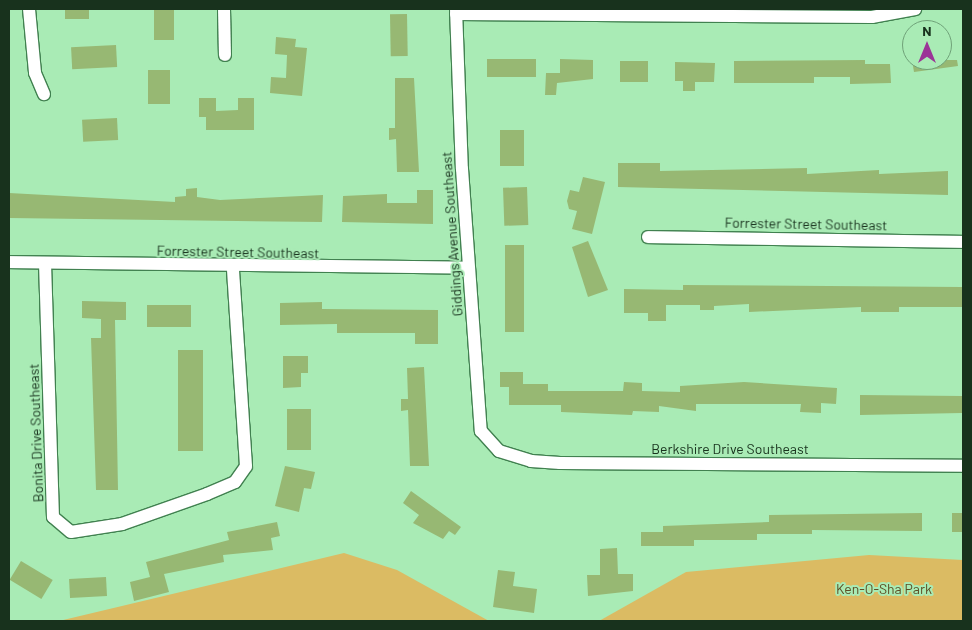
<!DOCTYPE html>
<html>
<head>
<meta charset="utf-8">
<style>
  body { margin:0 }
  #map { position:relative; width:972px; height:630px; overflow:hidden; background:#a9ebb5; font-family:Barlow,sans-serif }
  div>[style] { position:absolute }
  .green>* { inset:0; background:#dbbb63 }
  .building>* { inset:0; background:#97b873; transform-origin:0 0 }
  .roads { filter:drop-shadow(1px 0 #418150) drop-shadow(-1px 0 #418150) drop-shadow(0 1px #418150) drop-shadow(0 -1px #418150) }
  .street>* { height:12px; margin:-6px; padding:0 6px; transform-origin:6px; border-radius:6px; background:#fff }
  span { translate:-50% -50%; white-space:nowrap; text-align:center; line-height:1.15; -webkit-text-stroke:4px #a9ebb5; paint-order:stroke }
  .street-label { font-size:14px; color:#18321d }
  .park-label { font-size:14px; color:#5d4e25 }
  .frame { position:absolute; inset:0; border:10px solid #18321d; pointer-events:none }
  .north { position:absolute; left:902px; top:20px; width:50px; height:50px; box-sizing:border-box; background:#a9ebb5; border:1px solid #6fa178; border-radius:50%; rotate:0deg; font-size:14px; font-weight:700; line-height:20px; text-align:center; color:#18321d }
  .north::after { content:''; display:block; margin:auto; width:18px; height:22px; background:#9b3497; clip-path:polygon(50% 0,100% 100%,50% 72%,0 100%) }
</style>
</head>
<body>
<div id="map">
  <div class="green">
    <i style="clip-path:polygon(344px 553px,397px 570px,489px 621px,59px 621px)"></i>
    <i style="clip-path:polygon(869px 555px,963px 560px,963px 621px,599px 621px,686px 572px)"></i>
  </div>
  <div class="building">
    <i style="left:65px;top:9px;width:24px;height:10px"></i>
    <i style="left:154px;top:9px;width:20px;height:31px"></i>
    <i style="left:407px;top:14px;width:42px;height:17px;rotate:89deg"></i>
    <i style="clip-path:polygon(276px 37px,296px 39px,295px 47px,307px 48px,302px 96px,270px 93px,271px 77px,286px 78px,287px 55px,275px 54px)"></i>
    <i style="left:116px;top:45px;width:22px;height:45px;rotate:87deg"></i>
    <i style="left:487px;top:59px;width:49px;height:18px"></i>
    <i style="clip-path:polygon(560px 59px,593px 60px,593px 79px,557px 83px,556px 95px,545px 95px,546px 73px,560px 73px)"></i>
    <i style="clip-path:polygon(865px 60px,865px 64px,890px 64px,891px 83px,850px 84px,850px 77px,814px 77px,814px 83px,734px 83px,734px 61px)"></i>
    <i style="clip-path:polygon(912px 60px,957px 60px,958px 66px,914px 72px)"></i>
    <i style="left:620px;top:61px;width:28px;height:21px"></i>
    <i style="clip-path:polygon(675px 62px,715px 63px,714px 82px,695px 82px,695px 91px,683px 91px,683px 81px,675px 81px)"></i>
    <i style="left:148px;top:70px;width:22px;height:34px"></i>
    <i style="clip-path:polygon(395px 78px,414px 78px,419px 172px,397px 172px,396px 139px,389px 140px,389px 128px,395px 128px)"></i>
    <i style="clip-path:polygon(199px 98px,216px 98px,216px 111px,238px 110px,238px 98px,254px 98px,254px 130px,206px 130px,206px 117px,199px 117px)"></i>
    <i style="left:117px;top:118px;width:22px;height:35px;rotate:87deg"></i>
    <i style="left:500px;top:130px;width:24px;height:36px"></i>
    <i style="clip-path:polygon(618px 163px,660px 163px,660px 171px,807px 168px,807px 174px,879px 170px,879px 174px,948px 171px,948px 195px,618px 187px)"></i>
    <i style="clip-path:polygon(583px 177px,605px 182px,592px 234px,572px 229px,577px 211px,569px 209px,567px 201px,570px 190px,579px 192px)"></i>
    <i style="left:527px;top:187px;width:38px;height:24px;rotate:88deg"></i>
    <i style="clip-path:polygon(197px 188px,197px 197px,220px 200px,323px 195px,322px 222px,9px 218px,9px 193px,175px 202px,175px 197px,186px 196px,186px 189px)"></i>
    <i style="clip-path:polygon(417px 190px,433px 190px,433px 224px,342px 222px,343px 196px,387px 194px,387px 203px,417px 203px)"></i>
    <i style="clip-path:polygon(588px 241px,608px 290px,588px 297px,572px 247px)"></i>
    <i style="left:505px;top:245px;width:19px;height:87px"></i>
    <i style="clip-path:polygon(683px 285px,962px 287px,962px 307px,899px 307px,899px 312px,861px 312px,861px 307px,749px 312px,749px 304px,714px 306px,714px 310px,700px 310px,700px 305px,666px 305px,666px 321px,648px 321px,648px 313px,624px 313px,624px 289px,683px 290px)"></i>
    <i style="clip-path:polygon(82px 301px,126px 302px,126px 320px,115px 320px,118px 490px,96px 490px,91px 338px,101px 338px,101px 319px,82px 318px)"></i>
    <i style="clip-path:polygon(322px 302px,322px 309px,438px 310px,438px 344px,415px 344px,415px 333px,337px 333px,337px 324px,280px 325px,280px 303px)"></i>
    <i style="left:147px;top:305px;width:44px;height:22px"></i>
    <i style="left:178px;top:350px;width:25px;height:101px"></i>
    <i style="clip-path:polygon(283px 356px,308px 356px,308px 373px,301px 373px,301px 387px,283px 388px)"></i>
    <i style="clip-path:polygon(424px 367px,429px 466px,410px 466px,408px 410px,401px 411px,401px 399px,408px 399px,407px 368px)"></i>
    <i style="clip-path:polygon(500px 372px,523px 372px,523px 384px,548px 384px,548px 391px,623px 391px,624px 382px,642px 383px,642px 391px,680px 392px,680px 386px,744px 382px,837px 388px,836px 404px,821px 403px,821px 413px,800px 412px,801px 404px,696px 404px,696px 411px,659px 406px,659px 412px,633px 411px,632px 415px,561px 412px,561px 405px,509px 405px,509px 387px,500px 387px)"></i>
    <i style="clip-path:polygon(860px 395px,962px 396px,962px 413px,860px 415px)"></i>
    <i style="left:287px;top:409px;width:24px;height:41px"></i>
    <i style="clip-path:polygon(285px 466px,315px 472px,311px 489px,304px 488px,299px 512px,275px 506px)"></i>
    <i style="clip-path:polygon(411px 491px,461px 527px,455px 535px,449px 531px,443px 539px,413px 523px,419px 515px,403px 503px)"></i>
    <i style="clip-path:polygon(922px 513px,922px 531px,812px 530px,812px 534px,757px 534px,757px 540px,694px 540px,694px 546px,641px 546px,641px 532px,663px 532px,663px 526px,769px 522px,769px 515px)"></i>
    <i style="left:952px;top:513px;width:11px;height:19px"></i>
    <i style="clip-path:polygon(277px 522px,280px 536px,271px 538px,273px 550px,223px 555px,224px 562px,164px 574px,169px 592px,134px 601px,130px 582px,150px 577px,146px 562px,229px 540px,227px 532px)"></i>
    <i style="clip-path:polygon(617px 548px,618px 574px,633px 574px,633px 591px,588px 596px,587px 575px,600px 575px,600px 549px)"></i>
    <i style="left:21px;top:561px;width:37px;height:22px;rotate:31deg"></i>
    <i style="clip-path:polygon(498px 570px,515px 572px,513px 586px,537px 589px,534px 613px,493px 607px)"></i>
    <i style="left:106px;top:577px;width:19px;height:37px;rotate:87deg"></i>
  </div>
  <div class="roads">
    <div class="street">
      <i style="left:29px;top:9px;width:64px;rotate:84.6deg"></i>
      <i style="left:35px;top:73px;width:23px;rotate:67deg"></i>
      <i style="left:224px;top:9px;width:46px;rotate:88.8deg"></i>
      <i style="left:456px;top:9px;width:160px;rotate:87.9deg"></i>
      <i style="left:462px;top:169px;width:263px;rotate:85.9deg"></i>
      <i style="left:481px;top:431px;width:27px;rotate:48deg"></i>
      <i style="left:499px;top:451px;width:34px;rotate:17deg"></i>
      <i style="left:531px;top:461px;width:29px;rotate:4deg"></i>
      <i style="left:560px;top:463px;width:403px;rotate:0.4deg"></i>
      <i style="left:456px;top:14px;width:416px;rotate:0.4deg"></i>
      <i style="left:872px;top:17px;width:44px;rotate:-10.5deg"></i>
      <i style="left:648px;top:237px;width:315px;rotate:0.9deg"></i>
      <i style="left:9px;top:262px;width:459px;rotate:0.7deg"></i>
      <i style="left:45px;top:263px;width:254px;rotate:88.2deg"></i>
      <i style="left:53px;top:517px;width:23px;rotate:40deg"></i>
      <i style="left:71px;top:532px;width:52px;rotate:-8.9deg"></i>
      <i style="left:122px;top:524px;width:90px;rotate:-19.4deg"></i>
      <i style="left:207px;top:494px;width:30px;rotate:-23deg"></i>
      <i style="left:235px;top:482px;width:19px;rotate:-55deg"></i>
      <i style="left:246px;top:466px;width:198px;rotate:-93.8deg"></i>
    </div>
  </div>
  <div class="street-label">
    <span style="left:806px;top:224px;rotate:1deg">Forrester Street Southeast</span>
    <span style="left:452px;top:234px;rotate:-94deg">Giddings Avenue Southeast</span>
    <span style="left:238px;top:252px;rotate:1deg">Forrester Street Southeast</span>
    <span style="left:36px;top:433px;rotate:-92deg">Bonita Drive Southeast</span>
    <span style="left:730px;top:449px">Berkshire Drive Southeast</span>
  </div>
  <div class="park-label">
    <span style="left:884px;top:589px">Ken-O-Sha Park</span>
  </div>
  <div class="frame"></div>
  <div class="north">N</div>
</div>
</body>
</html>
